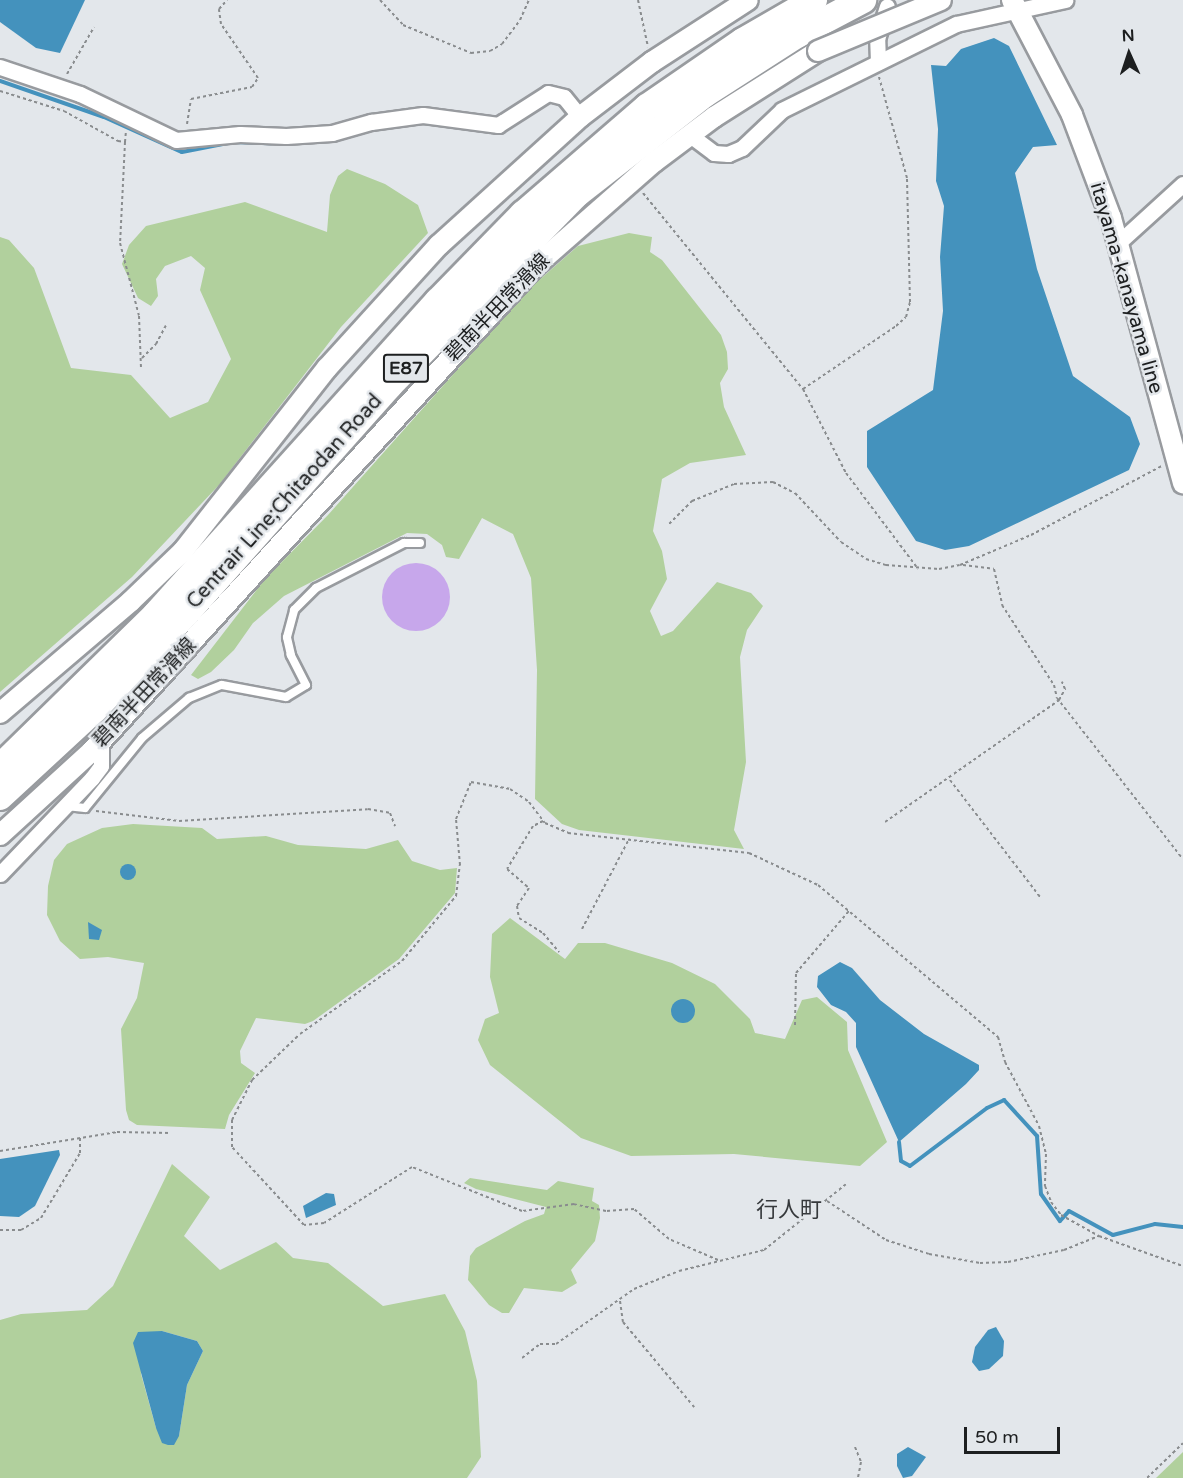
<!DOCTYPE html>
<html>
<head>
<meta charset="utf-8">
<style>
  body { margin:0 }
  #map { position:relative; width:1183px; height:1478px; overflow:hidden; background:#e3e7eb; font-family:"Varela Round","Noto Sans JP",sans-serif }
  div>[style] { position:absolute }
  .green>* { inset:0; background:#b1d09d }
  .water>* { inset:0; background:#4492bd }
  .round { border-radius:50% }
  .stream>* { height:4px; margin:-2px; padding:0 2px; transform-origin:2px; border-radius:2px; background:#4492bd }
  .building>* { inset:0; background:#c7a7eb }
  .path>* { height:2px; margin-top:-1px; transform-origin:0; background:repeating-linear-gradient(90deg,#898c8e 0 3px,transparent 0 6px) }
  .roads { filter:drop-shadow(2px 0 #989b9f) drop-shadow(-2px 0 #989b9f) drop-shadow(0 2px #989b9f) drop-shadow(0 -2px #989b9f) }
  .service>* { height:8px; margin:-4px; padding:0 4px; transform-origin:4px; border-radius:4px; background:#fff }
  .minor>* { height:15px; margin:-7.5px; padding:0 7.5px; transform-origin:7.5px; border-radius:7.5px; background:#fff }
  .secondary>* { height:20px; margin:-10px; padding:0 10px; transform-origin:10px; border-radius:10px; background:#fff }
  .motorway>* { height:26px; margin:-13px; padding:0 13px; transform-origin:13px; border-radius:13px; background:#fff }
  .bridges { filter:drop-shadow(2px 0 #989b9f) drop-shadow(-2px 0 #989b9f) drop-shadow(0 2px #989b9f) drop-shadow(0 -2px #989b9f) }
  .secondary-bridge>* { height:20px; margin:-10px; padding:0 10px; transform-origin:10px; border-radius:10px; background:#fff }
  span { translate:-50% -50%; white-space:nowrap; text-align:center; line-height:1.15; -webkit-text-stroke:5px #e3e7eb; paint-order:stroke }
  .shield-label span { padding:2px 4px; background:#e3e7eb; border:2px solid; border-radius:4px; -webkit-text-stroke-width:0 }
  .shield-label { font-size:18px; color:#1d1f20; font-weight:700 }
  .street-label { font-size:20px; color:#1d1f20 }
  .quarter-label { font-size:22px; color:#36393c }
  .north { position:absolute; left:1099px; top:24px; width:60px; height:60px; -webkit-text-stroke:4px #e3e7eb; paint-order:stroke; rotate:357deg; font-size:16px; font-weight:700; line-height:24px; text-align:center; color:#1d1f20 }
  .north::after { content:''; display:block; margin:auto; width:21px; height:27px; background:#1d1f20; clip-path:polygon(50% 0,100% 100%,50% 72%,0 100%) }
  .scale { position:absolute; left:964px; top:1427px; width:96px; height:27px; box-sizing:border-box; border:3px solid #1d1f20; border-top:0; padding-left:8px; font-size:18px; line-height:21px; white-space:nowrap; color:#1d1f20; -webkit-text-stroke:4px #e3e7eb; paint-order:stroke }
</style>
</head>
<body>
<div id="map">
  <div class="green">
    <i style="clip-path:polygon(347px 169px,385px 184px,418px 205px,428px 233px,341px 327px,219px 485px,132px 577px,0 692px,0 237px,9px 240px,34px 268px,71px 368px,131px 375px,170px 418px,208px 402px,231px 359px,200px 290px,205px 268px,191px 256px,165px 266px,156px 279px,158px 296px,151px 306px,138px 298px,122px 264px,129px 245px,146px 226px,245px 202px,327px 232px,330px 195px,338px 176px)"></i>
    <i style="clip-path:polygon(629px 233px,652px 237px,650px 252px,662px 260px,721px 335px,727px 352px,728px 369px,720px 383px,724px 407px,746px 455px,690px 463px,662px 479px,653px 531px,662px 551px,667px 579px,650px 611px,661px 636px,673px 631px,717px 582px,751px 593px,763px 606px,747px 630px,740px 657px,746px 762px,734px 830px,744px 849px,579px 830px,562px 824px,535px 799px,537px 670px,531px 578px,513px 534px,482px 518px,459px 559px,446px 557px,442px 545px,427px 534px,407px 533px,284px 596px,253px 623px,234px 650px,211px 672px,198px 679px,191px 675px,265px 579px,328px 515px,530px 288px,578px 246px)"></i>
    <i style="clip-path:polygon(133px 824px,202px 828px,217px 839px,266px 836px,298px 845px,366px 849px,398px 840px,412px 861px,440px 870px,457px 868px,455px 893px,399px 959px,313px 1021px,305px 1024px,256px 1018px,240px 1051px,241px 1063px,255px 1073px,229px 1115px,225px 1129px,137px 1125px,129px 1120px,126px 1110px,121px 1029px,137px 998px,144px 963px,108px 957px,80px 959px,60px 941px,47px 915px,48px 886px,54px 860px,67px 844px,102px 828px)"></i>
    <i style="clip-path:polygon(510px 918px,565px 959px,578px 943px,605px 943px,672px 963px,715px 984px,750px 1019px,755px 1033px,785px 1039px,802px 1000px,817px 997px,847px 1022px,848px 1050px,887px 1142px,860px 1166px,734px 1154px,631px 1156px,581px 1138px,490px 1065px,478px 1040px,485px 1019px,499px 1013px,490px 977px,492px 934px)"></i>
    <i style="clip-path:polygon(evenodd,172px 1164px,210px 1197px,184px 1236px,220px 1270px,276px 1242px,293px 1258px,328px 1263px,383px 1306px,445px 1294px,465px 1331px,477px 1381px,481px 1457px,467px 1478px,0 1478px,0 1320px,21px 1314px,87px 1310px,113px 1286px,172px 1164px,162px 1331px,197px 1341px,203px 1351px,187px 1385px,179px 1436px,156px 1428px,141px 1374px,162px 1331px)"></i>
    <i style="clip-path:polygon(470px 1178px,547px 1190px,558px 1181px,594px 1188px,592px 1201px,599px 1205px,600px 1218px,595px 1241px,571px 1270px,577px 1283px,562px 1292px,524px 1288px,509px 1313px,502px 1313px,489px 1305px,468px 1280px,470px 1256px,476px 1248px,525px 1221px,544px 1214px,546px 1207px,476px 1189px,464px 1183px)"></i>
    <i style="clip-path:polygon(1183px 1452px,1183px 1478px,1156px 1478px)"></i>
  </div>
  <div class="water">
    <i style="clip-path:polygon(0 0,85px 0,60px 53px,36px 48px,0 22px)"></i>
    <i style="clip-path:polygon(994px 38px,1009px 46px,1057px 145px,1033px 147px,1015px 173px,1037px 269px,1073px 376px,1130px 417px,1140px 444px,1129px 470px,969px 546px,945px 550px,916px 541px,867px 467px,867px 431px,933px 390px,943px 311px,940px 257px,944px 206px,936px 181px,938px 129px,931px 65px,946px 66px,961px 49px)"></i>
    <i class="round" style="left:120px;top:864px;width:16px;height:16px"></i>
    <i style="clip-path:polygon(88px 922px,102px 930px,99px 940px,89px 939px)"></i>
    <i style="clip-path:polygon(840px 962px,852px 968px,880px 1000px,924px 1034px,979px 1065px,979px 1070px,966px 1084px,899px 1142px,856px 1047px,856px 1023px,846px 1012px,831px 1005px,817px 987px,818px 976px)"></i>
    <i class="round" style="left:671px;top:999px;width:24px;height:24px"></i>
    <i style="clip-path:polygon(59px 1150px,60px 1155px,35px 1206px,19px 1217px,0 1216px,0 1159px)"></i>
    <i style="clip-path:polygon(326px 1193px,334px 1194px,336px 1205px,306px 1218px,303px 1206px)"></i>
    <i style="clip-path:polygon(996px 1327px,1004px 1341px,1003px 1356px,989px 1369px,979px 1371px,972px 1362px,975px 1347px,988px 1330px)"></i>
    <i style="clip-path:polygon(162px 1331px,197px 1341px,203px 1351px,187px 1385px,179px 1436px,174px 1445px,168px 1445px,162px 1443px,156px 1428px,133px 1343px,138px 1332px)"></i>
    <i style="clip-path:polygon(908px 1447px,926px 1457px,912px 1476px,903px 1478px,897px 1466px,897px 1454px)"></i>
  </div>
  <div class="stream">
    <i style="left:0;top:81px;width:110px;rotate:19.1deg"></i>
    <i style="left:104px;top:117px;width:85px;rotate:24.2deg"></i>
    <i style="left:182px;top:152px;width:52px;rotate:-11.1deg"></i>
    <i style="left:233px;top:142px;width:38px;rotate:2deg"></i>
    <i style="left:899px;top:1142px;width:19px;rotate:84deg"></i>
    <i style="left:901px;top:1161px;width:10px;rotate:29deg"></i>
    <i style="left:910px;top:1166px;width:96px;rotate:-37deg"></i>
    <i style="left:987px;top:1108px;width:19px;rotate:-25deg"></i>
    <i style="left:1004px;top:1100px;width:49px;rotate:47.5deg"></i>
    <i style="left:1037px;top:1136px;width:58px;rotate:86.1deg"></i>
    <i style="left:1041px;top:1194px;width:33px;rotate:55deg"></i>
    <i style="left:1060px;top:1221px;width:13px;rotate:-48deg"></i>
    <i style="left:1069px;top:1211px;width:50px;rotate:28.6deg"></i>
    <i style="left:1113px;top:1235px;width:43px;rotate:-14.7deg"></i>
    <i style="left:1155px;top:1224px;width:28px;rotate:6deg"></i>
  </div>
  <div class="building">
    <i class="round" style="left:382px;top:563px;width:68px;height:68px"></i>
  </div>
  <div class="path">
    <i style="left:380px;top:0;width:34px;rotate:47deg"></i>
    <i style="left:403px;top:25px;width:74px;rotate:22.4deg"></i>
    <i style="left:471px;top:53px;width:19px;rotate:-6deg"></i>
    <i style="left:490px;top:51px;width:14px;rotate:-30deg"></i>
    <i style="left:502px;top:44px;width:30px;rotate:-53deg"></i>
    <i style="left:520px;top:20px;width:22px;rotate:-66deg"></i>
    <i style="left:638px;top:0;width:48px;rotate:78deg"></i>
    <i style="left:67px;top:74px;width:54px;rotate:-60.1deg"></i>
    <i style="left:0;top:91px;width:67px;rotate:17.4deg"></i>
    <i style="left:64px;top:111px;width:62px;rotate:29.1deg"></i>
    <i style="left:118px;top:141px;width:7px;rotate:8deg"></i>
    <i style="left:125px;top:142px;width:11px;rotate:-85deg"></i>
    <i style="left:187px;top:124px;width:25px;rotate:-81deg"></i>
    <i style="left:191px;top:99px;width:62px;rotate:-11.1deg"></i>
    <i style="left:252px;top:87px;width:11px;rotate:-56deg"></i>
    <i style="left:258px;top:78px;width:65px;rotate:-124.4deg"></i>
    <i style="left:221px;top:24px;width:15px;rotate:-98deg"></i>
    <i style="left:219px;top:9px;width:12px;rotate:-48deg"></i>
    <i style="left:125px;top:142px;width:101px;rotate:92.8deg"></i>
    <i style="left:120px;top:243px;width:75px;rotate:75.4deg"></i>
    <i style="left:139px;top:316px;width:51px;rotate:87.8deg"></i>
    <i style="left:643px;top:193px;width:253px;rotate:50.8deg"></i>
    <i style="left:803px;top:389px;width:112px;rotate:-34.1deg"></i>
    <i style="left:896px;top:326px;width:13px;rotate:-42deg"></i>
    <i style="left:906px;top:317px;width:16px;rotate:-75deg"></i>
    <i style="left:910px;top:302px;width:124px;rotate:-91.4deg"></i>
    <i style="left:907px;top:178px;width:105px;rotate:-105.5deg"></i>
    <i style="left:142px;top:358px;width:20px;rotate:-45deg"></i>
    <i style="left:156px;top:344px;width:21px;rotate:-62deg"></i>
    <i style="left:803px;top:389px;width:94px;rotate:62.9deg"></i>
    <i style="left:846px;top:473px;width:120px;rotate:53.1deg"></i>
    <i style="left:669px;top:524px;width:33px;rotate:-45deg"></i>
    <i style="left:692px;top:501px;width:45px;rotate:-22deg"></i>
    <i style="left:734px;top:484px;width:39px;rotate:-3deg"></i>
    <i style="left:773px;top:482px;width:25px;rotate:27deg"></i>
    <i style="left:795px;top:493px;width:67px;rotate:46.8deg"></i>
    <i style="left:841px;top:542px;width:30px;rotate:34deg"></i>
    <i style="left:866px;top:559px;width:21px;rotate:17deg"></i>
    <i style="left:886px;top:565px;width:53px;rotate:4.3deg"></i>
    <i style="left:939px;top:569px;width:21px;rotate:-11deg"></i>
    <i style="left:960px;top:565px;width:77px;rotate:-22.9deg"></i>
    <i style="left:1031px;top:535px;width:148px;rotate:-27.8deg"></i>
    <i style="left:963px;top:565px;width:31px;rotate:7deg"></i>
    <i style="left:994px;top:569px;width:37px;rotate:77deg"></i>
    <i style="left:1002px;top:605px;width:95px;rotate:57deg"></i>
    <i style="left:1054px;top:685px;width:13px;rotate:77deg"></i>
    <i style="left:1057px;top:698px;width:204px;rotate:52deg"></i>
    <i style="left:950px;top:780px;width:149px;rotate:52.4deg"></i>
    <i style="left:96px;top:811px;width:84px;rotate:6.9deg"></i>
    <i style="left:179px;top:821px;width:189px;rotate:-3.6deg"></i>
    <i style="left:368px;top:809px;width:22px;rotate:10deg"></i>
    <i style="left:390px;top:813px;width:14px;rotate:69deg"></i>
    <i style="left:543px;top:821px;width:11px;rotate:153deg"></i>
    <i style="left:533px;top:826px;width:50px;rotate:121.2deg"></i>
    <i style="left:507px;top:869px;width:29px;rotate:41deg"></i>
    <i style="left:529px;top:888px;width:22px;rotate:124deg"></i>
    <i style="left:517px;top:906px;width:12px;rotate:81deg"></i>
    <i style="left:519px;top:918px;width:28px;rotate:32deg"></i>
    <i style="left:543px;top:933px;width:25px;rotate:50deg"></i>
    <i style="left:885px;top:822px;width:213px;rotate:-35deg"></i>
    <i style="left:1059px;top:700px;width:13px;rotate:-61deg"></i>
    <i style="left:1065px;top:689px;width:8px;rotate:-113deg"></i>
    <i style="left:582px;top:929px;width:102px;rotate:-62.4deg"></i>
    <i style="left:795px;top:1025px;width:52px;rotate:-88.9deg"></i>
    <i style="left:796px;top:973px;width:82px;rotate:-49.5deg"></i>
    <i style="left:0;top:1151px;width:119px;rotate:-9.2deg"></i>
    <i style="left:117px;top:1132px;width:54px;rotate:1.1deg"></i>
    <i style="left:827px;top:1201px;width:71px;rotate:33.5deg"></i>
    <i style="left:886px;top:1240px;width:45px;rotate:18deg"></i>
    <i style="left:929px;top:1254px;width:52px;rotate:10deg"></i>
    <i style="left:980px;top:1263px;width:28px;rotate:-2deg"></i>
    <i style="left:1008px;top:1262px;width:57px;rotate:-12.1deg"></i>
    <i style="left:1064px;top:1250px;width:38px;rotate:-22deg"></i>
    <i style="left:0;top:1230px;width:21px"></i>
    <i style="left:21px;top:1230px;width:23px;rotate:-31deg"></i>
    <i style="left:41px;top:1218px;width:76px;rotate:-59deg"></i>
    <i style="left:80px;top:1153px;width:16px;rotate:-90deg"></i>
    <i style="left:718px;top:1260px;width:53px;rotate:-156.8deg"></i>
    <i style="left:669px;top:1239px;width:46px;rotate:-139.4deg"></i>
    <i style="left:634px;top:1209px;width:28px;rotate:176deg"></i>
    <i style="left:606px;top:1211px;width:33px;rotate:-168deg"></i>
    <i style="left:574px;top:1204px;width:52px;rotate:172.3deg"></i>
    <i style="left:522px;top:1211px;width:118px;rotate:-158.2deg"></i>
    <i style="left:412px;top:1167px;width:104px;rotate:147.5deg"></i>
    <i style="left:324px;top:1223px;width:20px;rotate:174deg"></i>
    <i style="left:304px;top:1225px;width:106px;rotate:-132.7deg"></i>
    <i style="left:232px;top:1147px;width:27px;rotate:-90deg"></i>
    <i style="left:232px;top:1120px;width:45px;rotate:-63.4deg"></i>
    <i style="left:252px;top:1080px;width:66px;rotate:-43.8deg"></i>
    <i style="left:300px;top:1034px;width:125px;rotate:-35.6deg"></i>
    <i style="left:402px;top:961px;width:85px;rotate:-50.3deg"></i>
    <i style="left:456px;top:896px;width:31px;rotate:-83deg"></i>
    <i style="left:460px;top:865px;width:46px;rotate:-95deg"></i>
    <i style="left:456px;top:819px;width:40px;rotate:-68deg"></i>
    <i style="left:471px;top:782px;width:40px;rotate:10deg"></i>
    <i style="left:510px;top:789px;width:23px;rotate:34deg"></i>
    <i style="left:529px;top:802px;width:26px;rotate:53deg"></i>
    <i style="left:545px;top:823px;width:25px;rotate:23deg"></i>
    <i style="left:568px;top:833px;width:182px;rotate:6.3deg"></i>
    <i style="left:749px;top:853px;width:76px;rotate:24.9deg"></i>
    <i style="left:818px;top:885px;width:236px;rotate:40.2deg"></i>
    <i style="left:998px;top:1037px;width:26px;rotate:74deg"></i>
    <i style="left:1005px;top:1062px;width:72px;rotate:62deg"></i>
    <i style="left:1039px;top:1126px;width:29px;rotate:76deg"></i>
    <i style="left:1046px;top:1154px;width:32px;rotate:92deg"></i>
    <i style="left:1045px;top:1186px;width:17px;rotate:69deg"></i>
    <i style="left:1051px;top:1202px;width:16px;rotate:52deg"></i>
    <i style="left:1061px;top:1215px;width:43px;rotate:28.9deg"></i>
    <i style="left:1099px;top:1236px;width:89px;rotate:19.7deg"></i>
    <i style="left:620px;top:1301px;width:21px;rotate:82deg"></i>
    <i style="left:623px;top:1322px;width:111px;rotate:50.1deg"></i>
    <i style="left:522px;top:1358px;width:23px;rotate:-38deg"></i>
    <i style="left:540px;top:1344px;width:16px"></i>
    <i style="left:556px;top:1344px;width:95px;rotate:-35.2deg"></i>
    <i style="left:634px;top:1289px;width:48px;rotate:-21.8deg"></i>
    <i style="left:679px;top:1271px;width:88px;rotate:-13.9deg"></i>
    <i style="left:764px;top:1250px;width:105px;rotate:-38.8deg"></i>
    <i style="left:855px;top:1447px;width:16px;rotate:68deg"></i>
    <i style="left:861px;top:1462px;width:16px;rotate:101deg"></i>
    <i style="left:1147px;top:1478px;width:50px;rotate:-44.2deg"></i>
  </div>
  <div class="roads">
    <div class="service">
      <i style="left:66px;top:806px;width:19px;rotate:6deg"></i>
      <i style="left:85px;top:808px;width:90px;rotate:-50.8deg"></i>
      <i style="left:142px;top:738px;width:62px;rotate:-40.4deg"></i>
      <i style="left:189px;top:698px;width:35px;rotate:-22deg"></i>
      <i style="left:222px;top:685px;width:65px;rotate:10.6deg"></i>
      <i style="left:286px;top:697px;width:23px;rotate:-31deg"></i>
      <i style="left:306px;top:685px;width:34px;rotate:-117deg"></i>
      <i style="left:291px;top:655px;width:18px;rotate:-103deg"></i>
      <i style="left:287px;top:637px;width:28px;rotate:-75deg"></i>
      <i style="left:294px;top:610px;width:31px;rotate:-45deg"></i>
      <i style="left:316px;top:588px;width:99px;rotate:-27.1deg"></i>
      <i style="left:404px;top:543px;width:16px"></i>
    </div>
    <div class="minor">
      <i style="left:878px;top:62px;width:23px;rotate:-92deg"></i>
      <i style="left:877px;top:39px;width:34px;rotate:-73deg"></i>
      <i style="left:0;top:67px;width:84px;rotate:18.6deg"></i>
      <i style="left:80px;top:94px;width:106px;rotate:25.6deg"></i>
      <i style="left:176px;top:140px;width:64px;rotate:-5.4deg"></i>
      <i style="left:240px;top:134px;width:46px;rotate:2.5deg"></i>
      <i style="left:286px;top:136px;width:46px;rotate:-3.7deg"></i>
      <i style="left:332px;top:133px;width:41px;rotate:-15.8deg"></i>
      <i style="left:371px;top:122px;width:52px;rotate:-7.7deg"></i>
      <i style="left:423px;top:115px;width:76px;rotate:7.6deg"></i>
      <i style="left:498px;top:125px;width:59px;rotate:-32.6deg"></i>
      <i style="left:548px;top:93px;width:16px;rotate:14deg"></i>
      <i style="left:564px;top:97px;width:26px;rotate:51deg"></i>
      <i style="left:690px;top:135px;width:30px;rotate:37deg"></i>
      <i style="left:714px;top:153px;width:14px;rotate:4deg"></i>
      <i style="left:728px;top:154px;width:15px;rotate:-23deg"></i>
      <i style="left:742px;top:148px;width:55px;rotate:-43.5deg"></i>
      <i style="left:782px;top:110px;width:194px;rotate:-26.3deg"></i>
      <i style="left:956px;top:24px;width:112px;rotate:-12.4deg"></i>
      <i style="left:1117px;top:244px;width:89px;rotate:-42.3deg"></i>
      <i style="left:0;top:874px;width:133px;rotate:-46.2deg"></i>
      <i style="left:92px;top:778px;width:15px;rotate:-53deg"></i>
      <i style="left:101px;top:766px;width:25px;rotate:-90deg"></i>
    </div>
    <div class="secondary">
      <i style="left:1012px;top:0;width:130px;rotate:62.4deg"></i>
      <i style="left:1072px;top:115px;width:110px;rotate:69.3deg"></i>
      <i style="left:1111px;top:218px;width:275px;rotate:74.8deg"></i>
      <i style="left:0;top:713px;width:172px;rotate:-40.5deg"></i>
      <i style="left:131px;top:601px;width:72px;rotate:-43.9deg"></i>
      <i style="left:183px;top:551px;width:233px;rotate:-51.8deg"></i>
      <i style="left:327px;top:368px;width:166px;rotate:-47.7deg"></i>
      <i style="left:439px;top:245px;width:190px;rotate:-42.2deg"></i>
      <i style="left:580px;top:117px;width:91px;rotate:-37.4deg"></i>
      <i style="left:652px;top:62px;width:114px;rotate:-32.9deg"></i>
      <i style="left:0;top:835px;width:125px;rotate:-42.4deg"></i>
      <i style="left:92px;top:751px;width:653px;rotate:-47.61deg"></i>
      <i style="left:532px;top:269px;width:162px;rotate:-41.3deg"></i>
      <i style="left:654px;top:162px;width:75px;rotate:-36.9deg"></i>
      <i style="left:714px;top:117px;width:123px;rotate:-32.4deg"></i>
    </div>
    <div class="motorway">
      <i style="left:0;top:767px;width:219px;rotate:-44.4deg"></i>
      <i style="left:156px;top:614px;width:421px;rotate:-48deg"></i>
      <i style="left:438px;top:301px;width:122px;rotate:-45.7deg"></i>
      <i style="left:523px;top:214px;width:164px;rotate:-40.8deg"></i>
      <i style="left:647px;top:107px;width:116px;rotate:-34.5deg"></i>
      <i style="left:743px;top:41px;width:82px;rotate:-30deg"></i>
      <i style="left:0;top:797px;width:129px;rotate:-42.8deg"></i>
      <i style="left:95px;top:709px;width:133px;rotate:-46.2deg"></i>
      <i style="left:187px;top:613px;width:304px;rotate:-48.3deg"></i>
      <i style="left:389px;top:386px;width:269px;rotate:-45.6deg"></i>
      <i style="left:577px;top:194px;width:162px;rotate:-38deg"></i>
      <i style="left:705px;top:94px;width:109px;rotate:-32.7deg"></i>
      <i style="left:797px;top:35px;width:75px;rotate:-27.9deg"></i>
    </div>
  </div>
  <div class="bridges">
    <div class="secondary-bridge">
      <i style="left:818px;top:51px;width:133px;rotate:-22.5deg"></i>
    </div>
  </div>
  <div class="shield-label">
    <span style="left:406px;top:368px">E87</span>
  </div>
  <div class="street-label">
    <span style="left:1126px;top:288px;rotate:74deg">itayama-kanayama line</span>
    <span style="left:498px;top:308px;rotate:-46deg">碧南半田常滑線</span>
    <span style="left:285px;top:502px;rotate:-48deg">Centrair Line;Chitaodan Road</span>
    <span style="left:145px;top:693px;rotate:-47deg">碧南半田常滑線</span>
  </div>
  <div class="quarter-label">
    <span style="left:789px;top:1211px">行人町</span>
  </div>
  <div class="north">N</div>
  <div class="scale">50 m</div>
</div>
</body>
</html>
